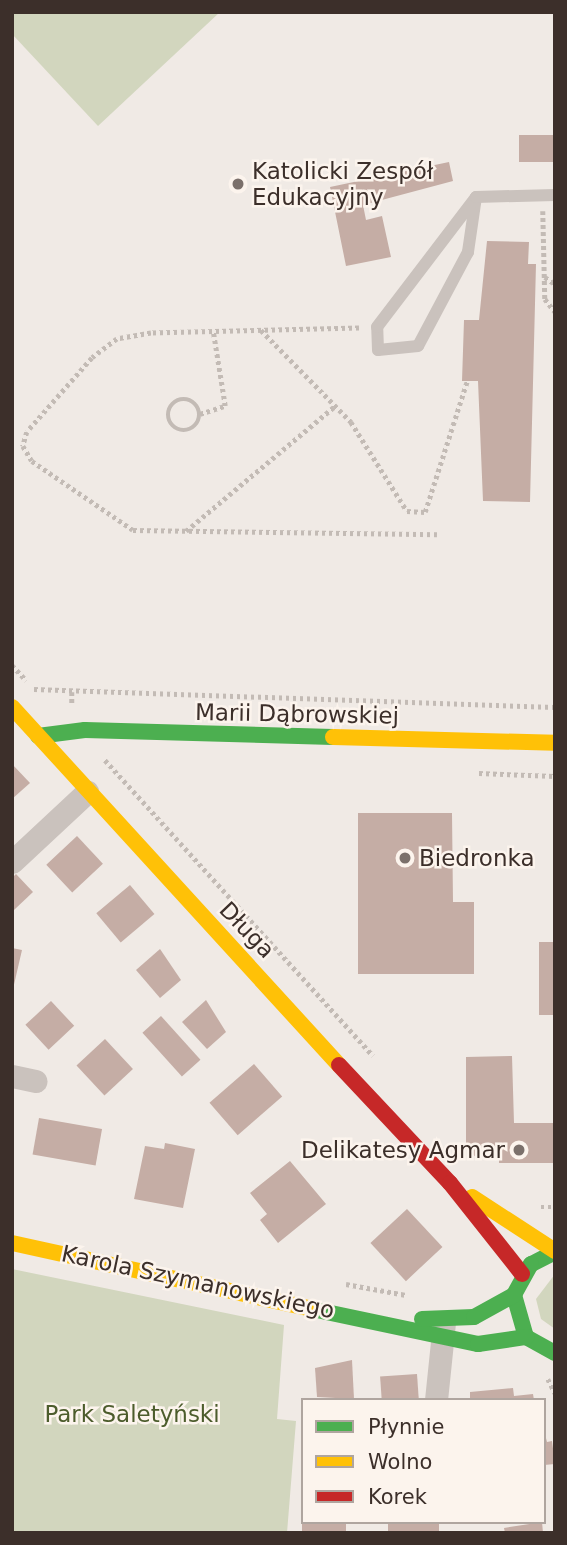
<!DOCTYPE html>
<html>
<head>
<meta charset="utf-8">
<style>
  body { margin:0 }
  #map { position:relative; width:567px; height:1545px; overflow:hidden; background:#f0eae5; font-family:"DejaVu Sans",sans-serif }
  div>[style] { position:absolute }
  .green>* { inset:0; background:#d2d6be }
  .building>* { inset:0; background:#c5ada5; transform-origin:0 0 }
  .path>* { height:4.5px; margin-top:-2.25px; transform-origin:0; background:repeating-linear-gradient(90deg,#c3bbb5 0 3.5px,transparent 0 7px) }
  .path>.ring { margin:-2.25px; padding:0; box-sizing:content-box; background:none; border:4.5px solid #c3bbb5; border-radius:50% }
  .lane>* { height:12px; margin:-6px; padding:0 6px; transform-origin:6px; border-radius:6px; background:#cac2bd }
  .street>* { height:23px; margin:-11.5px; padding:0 11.5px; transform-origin:11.5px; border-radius:11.5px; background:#cac2bd }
  .fast>* { height:16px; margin:-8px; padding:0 8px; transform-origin:8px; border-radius:8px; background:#4caf50 }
  .slow>* { height:16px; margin:-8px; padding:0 8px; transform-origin:8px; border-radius:8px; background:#ffc107 }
  .jam>* { height:16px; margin:-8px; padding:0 8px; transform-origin:8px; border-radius:8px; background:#c62828 }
  .dots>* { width:19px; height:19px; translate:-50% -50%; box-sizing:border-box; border:4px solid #fcf4ed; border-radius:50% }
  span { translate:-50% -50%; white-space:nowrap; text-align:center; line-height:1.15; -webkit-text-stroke:5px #fcf4ed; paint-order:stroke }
  .poi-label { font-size:23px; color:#3c2f2a }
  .left { translate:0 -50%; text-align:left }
  .right { translate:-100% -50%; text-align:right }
  .street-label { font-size:23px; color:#3c2f2a }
  .park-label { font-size:23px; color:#4c5c2c }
  .frame { position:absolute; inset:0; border:14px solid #3c2f2a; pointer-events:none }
  .legend { position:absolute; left:301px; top:1398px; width:245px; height:126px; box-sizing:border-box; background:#fcf4ed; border:2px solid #afa59f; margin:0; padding:9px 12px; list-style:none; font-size:21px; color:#3c2f2a }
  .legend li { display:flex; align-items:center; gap:14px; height:35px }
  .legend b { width:35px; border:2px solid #afa59f }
</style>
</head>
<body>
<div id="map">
  <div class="green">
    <i style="clip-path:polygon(12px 12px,220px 12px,98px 126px,12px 34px)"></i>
    <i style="clip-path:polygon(12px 1269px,284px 1325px,277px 1419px,296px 1421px,287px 1533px,12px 1533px)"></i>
    <i style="clip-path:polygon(555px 1274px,555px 1329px,541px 1319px,536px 1299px)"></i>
  </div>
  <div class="building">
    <i style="left:555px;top:135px;width:27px;height:36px;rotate:90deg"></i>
    <i style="clip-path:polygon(449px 162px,453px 181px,363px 205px,366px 220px,382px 216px,391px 257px,346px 266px,330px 187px)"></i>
    <i style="clip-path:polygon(487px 241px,529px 242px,528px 264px,536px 264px,530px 502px,483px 501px,478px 381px,462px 381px,464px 320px,479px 320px)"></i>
    <i style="clip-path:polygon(12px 764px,30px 783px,12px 799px)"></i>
    <i style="clip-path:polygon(358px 813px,452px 813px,453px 902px,474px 902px,474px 974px,358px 974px)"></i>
    <i style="left:77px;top:836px;width:38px;height:42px;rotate:47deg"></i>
    <i style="clip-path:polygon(16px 874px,33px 892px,14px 910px,12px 878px)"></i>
    <i style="left:130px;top:885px;width:38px;height:44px;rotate:50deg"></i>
    <i style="left:539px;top:942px;width:16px;height:73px"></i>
    <i style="clip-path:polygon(12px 948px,22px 950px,13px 989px,12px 989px)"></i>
    <i style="clip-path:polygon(160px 949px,181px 980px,160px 998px,136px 970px)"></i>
    <i style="clip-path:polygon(206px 1000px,226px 1032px,207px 1049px,182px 1022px)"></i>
    <i style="left:51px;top:1001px;width:34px;height:35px;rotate:47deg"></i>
    <i style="left:161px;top:1016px;width:59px;height:25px;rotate:48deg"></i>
    <i style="left:105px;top:1039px;width:41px;height:39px;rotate:47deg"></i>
    <i style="clip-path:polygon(512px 1056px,514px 1123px,555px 1123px,555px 1163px,499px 1163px,499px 1145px,478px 1160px,466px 1146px,466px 1057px)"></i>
    <i style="left:254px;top:1064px;width:43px;height:59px;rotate:49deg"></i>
    <i style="left:39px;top:1118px;width:64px;height:37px;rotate:10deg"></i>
    <i style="clip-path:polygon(165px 1143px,195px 1149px,183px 1208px,134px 1199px,145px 1146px,164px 1149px)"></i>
    <i style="clip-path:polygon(290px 1161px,326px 1204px,278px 1243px,260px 1220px,267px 1214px,250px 1193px)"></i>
    <i style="left:407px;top:1209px;width:52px;height:50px;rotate:47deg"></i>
    <i style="clip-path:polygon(352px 1360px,354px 1399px,317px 1397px,315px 1368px)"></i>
    <i style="left:417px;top:1374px;width:26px;height:37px;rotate:86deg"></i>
    <i style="clip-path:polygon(513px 1388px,514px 1396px,533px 1394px,534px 1400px,470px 1400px,470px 1392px)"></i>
    <i style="clip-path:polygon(544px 1430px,547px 1442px,552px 1441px,555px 1464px,544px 1465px)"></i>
    <i style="left:302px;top:1522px;width:44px;height:11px"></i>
    <i style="left:388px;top:1522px;width:51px;height:11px"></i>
    <i style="clip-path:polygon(542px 1522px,543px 1533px,505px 1533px,504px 1528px)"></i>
  </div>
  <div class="path">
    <i style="left:543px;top:211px;width:88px;rotate:88.7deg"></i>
    <i style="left:545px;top:299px;width:16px;rotate:52deg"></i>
    <i style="left:545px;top:277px;width:12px;rotate:35deg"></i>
    <i style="left:359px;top:328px;width:208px;rotate:178.6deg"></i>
    <i style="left:151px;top:333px;width:35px;rotate:170deg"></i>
    <i style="left:117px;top:339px;width:31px;rotate:143deg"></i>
    <i style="left:92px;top:358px;width:98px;rotate:131.3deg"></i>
    <i style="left:27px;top:432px;width:15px;rotate:106deg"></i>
    <i style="left:23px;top:446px;width:17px;rotate:59deg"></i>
    <i style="left:32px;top:461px;width:122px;rotate:34.3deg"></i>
    <i style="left:133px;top:530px;width:304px;rotate:0.8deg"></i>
    <i style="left:261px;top:330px;width:129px;rotate:45.6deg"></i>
    <i style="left:351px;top:422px;width:105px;rotate:57.8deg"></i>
    <i style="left:407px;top:511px;width:18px;rotate:3deg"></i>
    <i style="left:425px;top:512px;width:138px;rotate:-72.2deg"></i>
    <i class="ring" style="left:168px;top:399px;width:27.5px;height:27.5px"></i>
    <i style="left:200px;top:414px;width:26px;rotate:-18deg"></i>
    <i style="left:225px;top:406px;width:76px;rotate:-99.1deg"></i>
    <i style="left:186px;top:531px;width:194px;rotate:-40deg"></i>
    <i style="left:12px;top:665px;width:21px;rotate:47deg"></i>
    <i style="left:34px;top:689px;width:521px;rotate:1.98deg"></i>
    <i style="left:72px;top:692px;width:13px;rotate:90deg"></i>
    <i style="left:105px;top:760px;width:399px;rotate:47.8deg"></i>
    <i style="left:479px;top:773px;width:76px;rotate:2.3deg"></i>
    <i style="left:541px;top:1207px;width:14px"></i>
    <i style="left:346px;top:1284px;width:61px;rotate:10.4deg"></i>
    <i style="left:548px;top:1379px;width:16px;rotate:63deg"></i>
  </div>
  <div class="lane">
    <i style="left:476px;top:197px;width:56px;rotate:98.3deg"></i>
    <i style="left:468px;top:252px;width:106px;rotate:118deg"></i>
    <i style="left:418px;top:346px;width:40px;rotate:174.3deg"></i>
    <i style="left:378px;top:350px;width:23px;rotate:-92deg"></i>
    <i style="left:377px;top:327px;width:163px;rotate:-52.7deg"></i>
    <i style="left:476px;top:197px;width:79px;rotate:-1.5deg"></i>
  </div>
  <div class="street">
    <i style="left:12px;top:862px;width:103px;rotate:-43deg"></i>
    <i style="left:12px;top:1076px;width:24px;rotate:12deg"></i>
    <i style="left:436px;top:1400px;width:77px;rotate:-84.1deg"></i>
  </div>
  <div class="fast">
    <i style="left:38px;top:736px;width:47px;rotate:-7.3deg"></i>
    <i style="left:85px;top:730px;width:248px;rotate:1.6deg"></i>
    <i style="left:555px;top:1252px;width:27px;rotate:153deg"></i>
    <i style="left:531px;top:1264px;width:35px;rotate:119deg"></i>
    <i style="left:514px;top:1295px;width:44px;rotate:74.1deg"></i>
    <i style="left:526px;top:1337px;width:33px;rotate:29deg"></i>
    <i style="left:312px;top:1309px;width:170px;rotate:11.9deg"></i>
    <i style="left:478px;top:1344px;width:49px;rotate:-8.3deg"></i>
    <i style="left:422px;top:1319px;width:52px;rotate:-2.2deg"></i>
    <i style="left:474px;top:1317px;width:46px;rotate:-28.8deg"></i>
  </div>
  <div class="slow">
    <i style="left:12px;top:707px;width:485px;rotate:47.6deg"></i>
    <i style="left:333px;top:737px;width:222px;rotate:1.5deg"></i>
    <i style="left:472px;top:1197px;width:99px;rotate:33deg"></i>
    <i style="left:12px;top:1243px;width:307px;rotate:12.4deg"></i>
  </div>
  <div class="jam">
    <i style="left:339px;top:1065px;width:162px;rotate:46.8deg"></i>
    <i style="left:450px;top:1183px;width:116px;rotate:51.6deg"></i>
  </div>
  <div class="dots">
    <i style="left:238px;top:184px;background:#7b706b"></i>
    <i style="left:405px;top:858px;background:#7b706b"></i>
    <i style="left:519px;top:1150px;background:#7b706b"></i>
  </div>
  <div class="poi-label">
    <span class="left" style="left:252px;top:184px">Katolicki Zespół<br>Edukacyjny</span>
    <span class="left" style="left:419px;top:858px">Biedronka</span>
    <span class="right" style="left:505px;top:1150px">Delikatesy Agmar</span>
  </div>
  <div class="street-label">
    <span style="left:297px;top:714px;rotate:1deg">Marii Dąbrowskiej</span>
    <span style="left:247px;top:930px;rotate:46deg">Długa</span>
    <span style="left:198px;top:1282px;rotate:12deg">Karola Szymanowskiego</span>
  </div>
  <div class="park-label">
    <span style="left:132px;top:1414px">Park Saletyński</span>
  </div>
  <div class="frame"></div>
  <ul class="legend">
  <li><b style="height:9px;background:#4caf50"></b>Płynnie</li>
  <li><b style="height:9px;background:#ffc107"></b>Wolno</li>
  <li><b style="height:9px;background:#c62828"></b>Korek</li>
  </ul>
</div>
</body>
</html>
